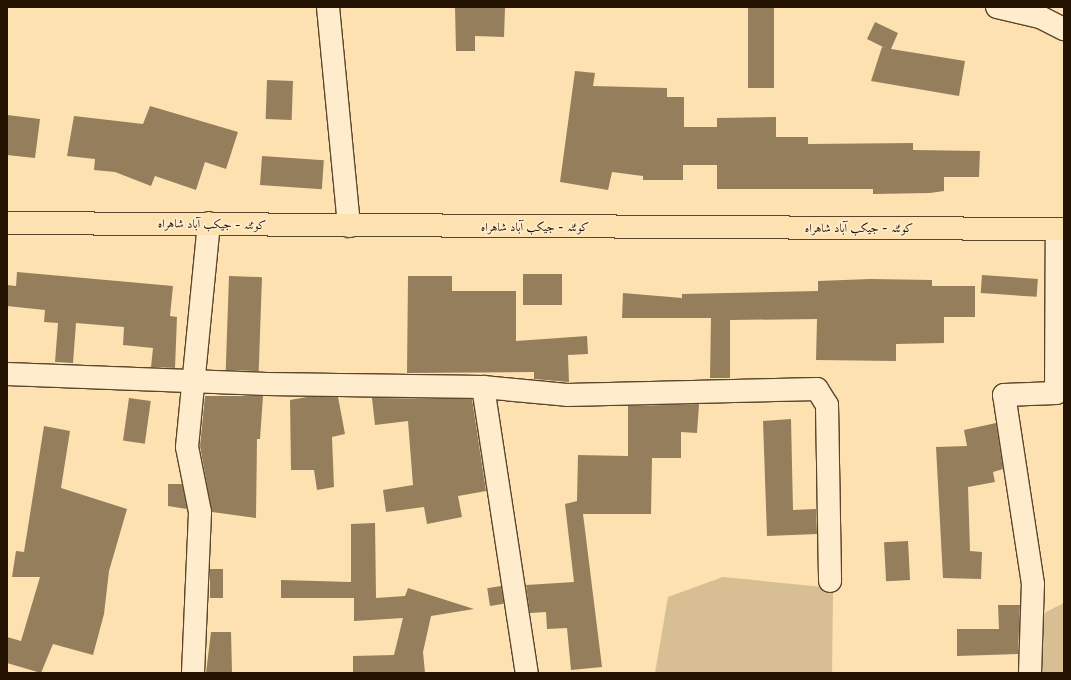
<!DOCTYPE html>
<html>
<head>
<meta charset="utf-8">
<style>
  body { margin:0 }
  #map { position:relative; width:1071px; height:680px; overflow:hidden; background:#fde1b1; font-family:"Libre Caslon Text",Amiri,serif }
  div>[style] { position:absolute }
  .green>* { inset:0; background:#d8be93 }
  .building>* { inset:0; background:#947e5c; transform-origin:0 0 }
  .roads { filter:drop-shadow(1px 0 #5a462c) drop-shadow(-1px 0 #5a462c) drop-shadow(0 1px #5a462c) drop-shadow(0 -1px #5a462c) }
  .minor>* { height:22px; margin:-11px; padding:0 11px; transform-origin:11px; border-radius:11px; background:#feeccc }
  .trunk>* { height:22px; margin:-11px; padding:0 11px; transform-origin:11px; border-radius:11px; background:#fde1b1 }
  span { translate:-50% -50%; white-space:nowrap; text-align:center; line-height:1.15; -webkit-text-stroke:3.5px #feeccc; paint-order:stroke }
  .street-label { font-size:12px; color:#231300 }
  .frame { position:absolute; inset:0; border:8px solid #231300; pointer-events:none }
</style>
</head>
<body>
<div id="map">
  <div class="green">
    <i style="clip-path:polygon(723px 577px,823px 587px,833px 593px,832px 673px,655px 673px,668px 597px)"></i>
    <i style="clip-path:polygon(1064px 603px,1064px 673px,1039px 673px,1040px 615px)"></i>
  </div>
  <div class="building">
    <i style="clip-path:polygon(455px 7px,505px 8px,504px 37px,475px 36px,475px 51px,456px 51px)"></i>
    <i style="left:748px;top:7px;width:26px;height:81px"></i>
    <i style="clip-path:polygon(875px 22px,898px 33px,891px 49px,965px 61px,959px 96px,871px 81px,882px 47px,885px 48px,867px 39px)"></i>
    <i style="clip-path:polygon(575px 71px,595px 73px,593px 86px,667px 88px,667px 97px,684px 97px,684px 127px,717px 127px,717px 118px,776px 117px,776px 137px,808px 137px,808px 144px,913px 143px,913px 150px,980px 151px,979px 177px,944px 177px,944px 191px,930px 193px,873px 194px,873px 189px,717px 189px,717px 165px,683px 165px,683px 180px,643px 180px,643px 176px,612px 172px,608px 190px,560px 182px)"></i>
    <i style="left:267px;top:80px;width:26px;height:39px;rotate:2deg"></i>
    <i style="clip-path:polygon(150px 106px,238px 132px,226px 169px,205px 162px,196px 190px,155px 176px,151px 186px,115px 172px,94px 170px,95px 159px,67px 156px,74px 116px,143px 124px)"></i>
    <i style="clip-path:polygon(7px 115px,40px 119px,35px 158px,7px 155px)"></i>
    <i style="left:262px;top:156px;width:62px;height:29px;rotate:4deg"></i>
    <i style="clip-path:polygon(17px 272px,173px 286px,170px 316px,177px 317px,175px 368px,151px 367px,153px 348px,123px 345px,124px 327px,76px 323px,73px 363px,55px 362px,58px 323px,44px 322px,45px 310px,7px 306px,7px 285px,16px 286px)"></i>
    <i style="left:523px;top:274px;width:39px;height:31px"></i>
    <i style="left:982px;top:275px;width:56px;height:18px;rotate:4deg"></i>
    <i style="left:229px;top:276px;width:33px;height:94px;rotate:2deg"></i>
    <i style="clip-path:polygon(408px 276px,452px 276px,452px 291px,516px 291px,516px 341px,587px 336px,588px 354px,568px 355px,569px 382px,534px 379px,534px 372px,407px 373px)"></i>
    <i style="clip-path:polygon(870px 279px,932px 280px,932px 286px,975px 286px,975px 317px,944px 317px,944px 343px,896px 344px,896px 361px,816px 360px,817px 319px,730px 320px,730px 378px,710px 378px,711px 318px,622px 318px,623px 293px,682px 298px,682px 294px,818px 291px,818px 281px)"></i>
    <i style="clip-path:polygon(205px 396px,263px 396px,260px 439px,257px 439px,256px 518px,212px 512px,200px 446px)"></i>
    <i style="clip-path:polygon(307px 397px,338px 397px,345px 434px,332px 437px,334px 487px,317px 490px,314px 470px,291px 470px,290px 400px)"></i>
    <i style="left:129px;top:398px;width:22px;height:43px;rotate:8deg"></i>
    <i style="clip-path:polygon(372px 398px,472px 399px,486px 491px,458px 496px,462px 517px,427px 524px,424px 507px,386px 512px,383px 490px,413px 485px,408px 421px,375px 425px)"></i>
    <i style="clip-path:polygon(699px 404px,697px 433px,681px 432px,681px 458px,652px 458px,651px 514px,583px 514px,602px 667px,571px 670px,567px 628px,547px 629px,546px 612px,530px 613px,526px 585px,574px 582px,565px 504px,577px 501px,578px 455px,628px 456px,628px 406px)"></i>
    <i style="clip-path:polygon(791px 419px,793px 510px,816px 509px,817px 534px,767px 536px,763px 421px)"></i>
    <i style="clip-path:polygon(996px 423px,1003px 469px,993px 472px,995px 482px,968px 487px,970px 551px,982px 552px,981px 579px,943px 578px,936px 447px,967px 446px,964px 430px)"></i>
    <i style="clip-path:polygon(44px 426px,70px 431px,61px 488px,127px 509px,109px 571px,104px 614px,93px 655px,53px 644px,41px 673px,7px 663px,7px 637px,21px 641px,40px 577px,12px 577px,16px 551px,24px 552px)"></i>
    <i style="clip-path:polygon(168px 484px,182px 484px,187px 509px,168px 506px)"></i>
    <i style="clip-path:polygon(375px 523px,376px 598px,405px 596px,408px 588px,474px 609px,431px 616px,423px 652px,425px 673px,353px 673px,353px 656px,394px 655px,403px 618px,354px 621px,354px 598px,281px 598px,281px 580px,351px 582px,351px 524px)"></i>
    <i style="left:908px;top:541px;width:39px;height:24px;rotate:87deg"></i>
    <i style="left:210px;top:569px;width:13px;height:29px"></i>
    <i style="left:501px;top:586px;width:18px;height:14px;rotate:81deg"></i>
    <i style="clip-path:polygon(998px 605px,1020px 605px,1018px 654px,957px 656px,957px 629px,999px 629px)"></i>
    <i style="clip-path:polygon(211px 632px,231px 632px,232px 673px,206px 673px)"></i>
  </div>
  <div class="roads">
    <div class="minor">
      <i style="left:328px;top:7px;width:220px;rotate:84.5deg"></i>
      <i style="left:997px;top:7px;width:44px;rotate:13.1deg"></i>
      <i style="left:1040px;top:17px;width:27px;rotate:27deg"></i>
      <i style="left:7px;top:374px;width:260px;rotate:2.2deg"></i>
      <i style="left:267px;top:384px;width:216px;rotate:0.8deg"></i>
      <i style="left:483px;top:387px;width:84px;rotate:5.4deg"></i>
      <i style="left:567px;top:395px;width:250px;rotate:-1.4deg"></i>
      <i style="left:817px;top:389px;width:19px;rotate:58deg"></i>
      <i style="left:827px;top:405px;width:176px;rotate:89deg"></i>
      <i style="left:483px;top:387px;width:289px;rotate:81.3deg"></i>
      <i style="left:193px;top:673px;width:161px;rotate:-87.5deg"></i>
      <i style="left:200px;top:512px;width:66px;rotate:-101.3deg"></i>
      <i style="left:187px;top:447px;width:225px;rotate:-84.4deg"></i>
      <i style="left:1030px;top:673px;width:89px;rotate:-88.1deg"></i>
      <i style="left:1033px;top:584px;width:191px;rotate:-98.7deg"></i>
      <i style="left:1004px;top:395px;width:52px;rotate:-2.2deg"></i>
      <i style="left:1056px;top:393px;width:164px;rotate:-89.7deg"></i>
    </div>
    <div class="trunk">
      <i style="left:7px;top:223px;width:1057px;rotate:0.33deg"></i>
    </div>
  </div>
  <div class="street-label">
    <span style="left:212px;top:224px;rotate:1deg">کوئٹہ - جیکب آباد شاہراہ</span>
    <span style="left:535px;top:227px">کوئٹہ - جیکب آباد شاہراہ</span>
    <span style="left:859px;top:228px">کوئٹہ - جیکب آباد شاہراہ</span>
  </div>
  <div class="frame"></div>
</div>
</body>
</html>
